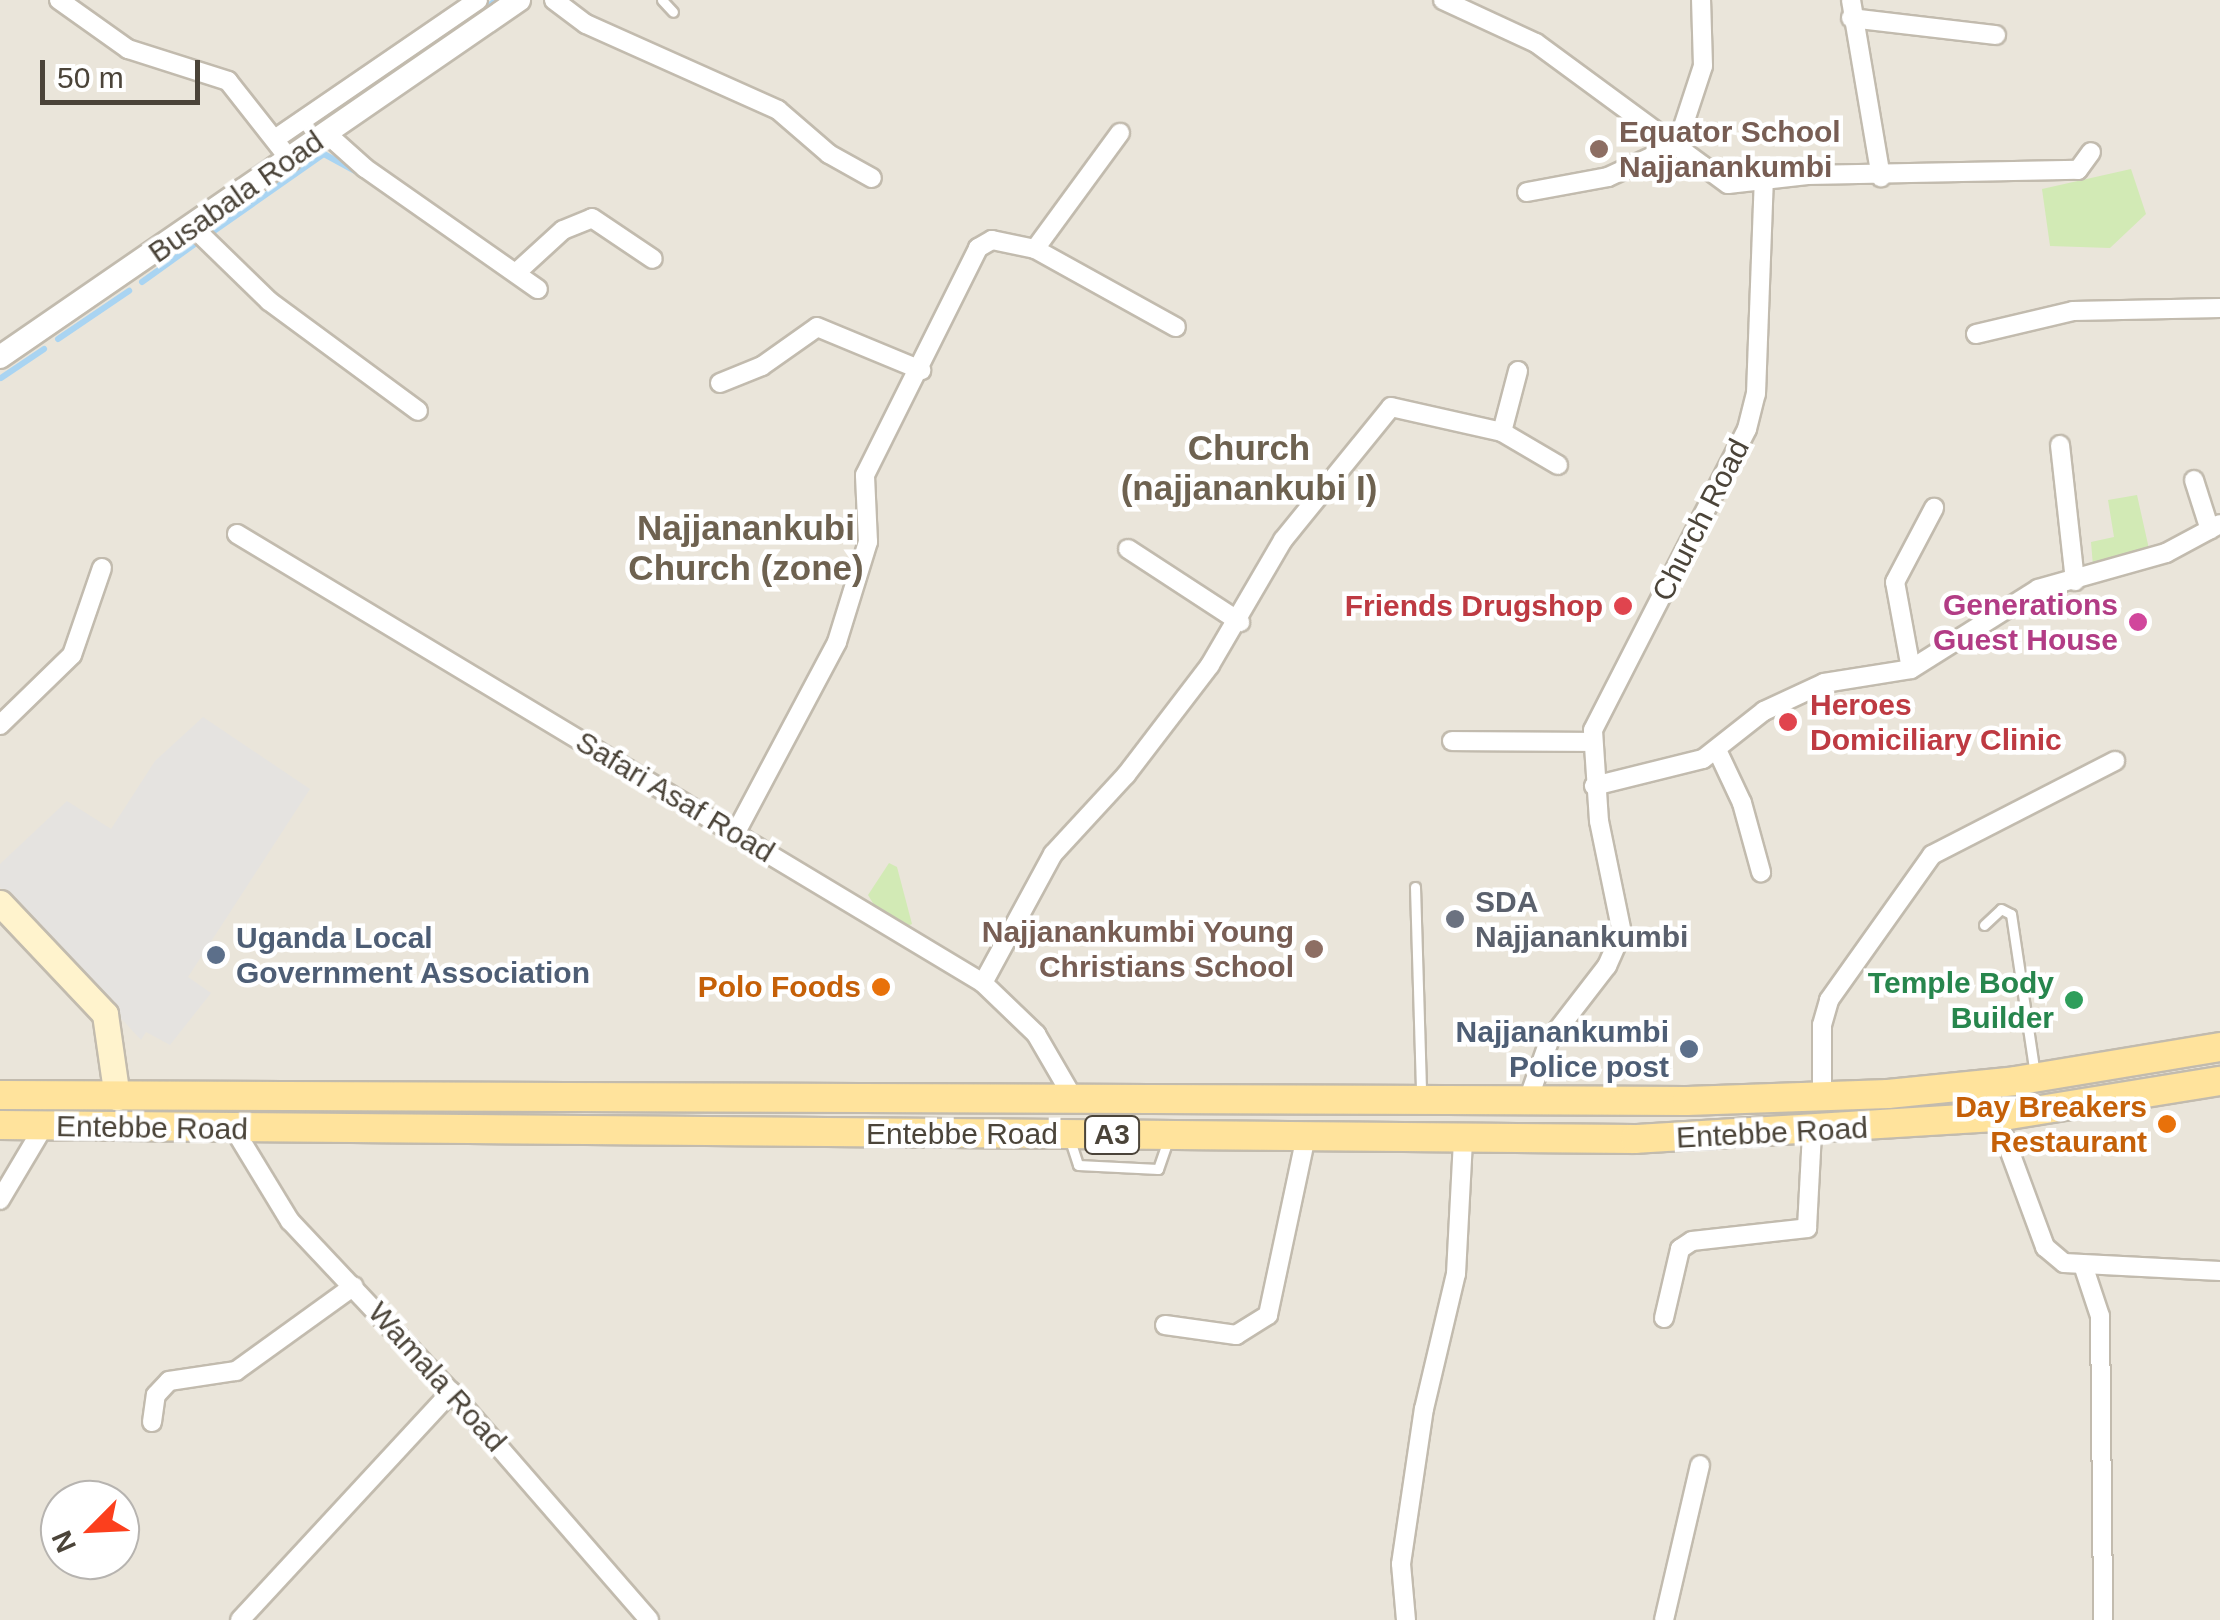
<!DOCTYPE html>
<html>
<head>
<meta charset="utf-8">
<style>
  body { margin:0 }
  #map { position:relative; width:2220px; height:1620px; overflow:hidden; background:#f6f3ec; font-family:Helvetica,sans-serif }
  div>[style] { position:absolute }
  .residential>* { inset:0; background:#eae5da }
  .green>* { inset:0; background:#d2eab5 }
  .parking>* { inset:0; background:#e5e3e0 }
  .stream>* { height:6px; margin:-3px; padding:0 3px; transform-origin:3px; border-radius:3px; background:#a9d4f2 }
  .roads { filter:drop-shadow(2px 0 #c2bbae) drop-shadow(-2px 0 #c2bbae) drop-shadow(0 2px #c2bbae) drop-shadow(0 -2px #c2bbae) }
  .service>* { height:9px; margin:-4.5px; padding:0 4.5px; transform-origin:4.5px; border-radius:4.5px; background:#fff }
  .minor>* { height:18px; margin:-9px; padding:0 9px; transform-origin:9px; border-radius:9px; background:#fff }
  .tertiary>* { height:22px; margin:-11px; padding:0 11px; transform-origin:11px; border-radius:11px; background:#fff }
  .secondary>* { height:25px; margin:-12.5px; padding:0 12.5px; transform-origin:12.5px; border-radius:12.5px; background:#fff3cd }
  .primary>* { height:28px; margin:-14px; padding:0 14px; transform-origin:14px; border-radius:14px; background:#ffe39c }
  .dots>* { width:28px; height:28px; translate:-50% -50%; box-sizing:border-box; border:5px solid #fff; border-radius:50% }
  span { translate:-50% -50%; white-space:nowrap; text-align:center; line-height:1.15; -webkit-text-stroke:9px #fff; paint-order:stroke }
  .shield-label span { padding:2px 8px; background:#fff; border:2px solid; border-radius:8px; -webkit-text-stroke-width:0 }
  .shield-label { font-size:28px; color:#4b4439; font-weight:700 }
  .education-label { font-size:30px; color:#785e54; font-weight:700 }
  .left { translate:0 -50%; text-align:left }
  .right { translate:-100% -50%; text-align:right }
  .street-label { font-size:30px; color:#4b4439 }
  .hotel-label { font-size:30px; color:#b23c85; font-weight:700 }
  .health-label { font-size:30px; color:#be3a42; font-weight:700 }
  .worship-label { font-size:30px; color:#5b616d; font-weight:700 }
  .service-label { font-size:30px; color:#4e5e75; font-weight:700 }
  .leisure-label { font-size:30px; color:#27864d; font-weight:700 }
  .food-label { font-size:30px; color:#c56008; font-weight:700 }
  .quarter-label { font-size:35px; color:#6e6250; font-weight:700 }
  .north { position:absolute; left:40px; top:1480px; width:100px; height:100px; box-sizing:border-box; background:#fff; border:2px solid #b7b4b0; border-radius:50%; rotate:246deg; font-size:28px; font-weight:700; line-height:40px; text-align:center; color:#4b4439 }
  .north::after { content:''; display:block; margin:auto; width:35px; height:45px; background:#fc3f1d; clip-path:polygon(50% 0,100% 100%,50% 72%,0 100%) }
  .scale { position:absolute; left:40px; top:60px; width:160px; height:45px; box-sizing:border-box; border:5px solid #4b4439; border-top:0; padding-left:12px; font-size:30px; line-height:35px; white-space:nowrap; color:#4b4439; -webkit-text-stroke:8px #fff; paint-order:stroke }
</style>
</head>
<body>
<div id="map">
  <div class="residential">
    <i style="clip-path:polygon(evenodd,0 0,2220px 0,2220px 1620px,0 1620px,0 0,60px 1500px,120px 1500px,120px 1560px,60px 1560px,60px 1500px)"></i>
  </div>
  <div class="green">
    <i style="clip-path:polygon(2131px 169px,2146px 214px,2110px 248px,2050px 246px,2042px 189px)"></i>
    <i style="clip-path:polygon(2137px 495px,2149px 549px,2093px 566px,2091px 542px,2114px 537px,2108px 500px)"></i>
    <i style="clip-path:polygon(889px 863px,897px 867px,912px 924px,905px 927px,879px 913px,868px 895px)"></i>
  </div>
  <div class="parking">
    <i style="clip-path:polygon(203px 717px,310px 789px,188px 977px,211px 993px,170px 1045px,146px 1032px,141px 1040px,0 887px,0 864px,67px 801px,111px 829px,155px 761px)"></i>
  </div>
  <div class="stream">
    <i style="left:346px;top:104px;width:183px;rotate:-34.6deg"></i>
    <i style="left:211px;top:233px;width:138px;rotate:-35deg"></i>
    <i style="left:324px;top:154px;width:46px;rotate:28.8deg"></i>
    <i style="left:142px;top:282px;width:70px;rotate:-35.7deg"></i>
    <i style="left:58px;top:339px;width:86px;rotate:-34.1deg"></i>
    <i style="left:1px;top:378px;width:52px;rotate:-34deg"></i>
  </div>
  <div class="roads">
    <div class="service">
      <i style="left:662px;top:0;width:16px;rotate:47deg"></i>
      <i style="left:1415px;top:887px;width:208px;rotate:88.3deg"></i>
      <i style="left:1984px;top:925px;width:23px;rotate:-43deg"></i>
      <i style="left:2001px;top:909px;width:11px;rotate:27deg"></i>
      <i style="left:2011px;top:914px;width:162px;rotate:81.5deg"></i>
      <i style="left:1069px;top:1137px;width:29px;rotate:72deg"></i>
      <i style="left:1078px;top:1165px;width:80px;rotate:2.9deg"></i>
      <i style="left:1158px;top:1169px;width:31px;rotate:-71deg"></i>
    </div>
    <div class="minor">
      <i style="left:59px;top:0;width:85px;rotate:35.4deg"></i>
      <i style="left:128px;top:49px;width:105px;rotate:17.7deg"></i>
      <i style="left:228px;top:81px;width:102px;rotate:51.8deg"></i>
      <i style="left:554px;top:0;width:40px;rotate:37deg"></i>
      <i style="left:586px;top:24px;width:210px;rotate:24.1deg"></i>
      <i style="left:778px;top:110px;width:67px;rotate:40.8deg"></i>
      <i style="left:829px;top:154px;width:49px;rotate:29.2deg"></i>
      <i style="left:1443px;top:0;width:102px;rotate:24.8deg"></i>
      <i style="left:1536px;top:43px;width:238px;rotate:36.3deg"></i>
      <i style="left:1728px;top:184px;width:80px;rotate:-6.5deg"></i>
      <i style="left:1807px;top:175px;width:271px;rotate:-1.1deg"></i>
      <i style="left:2078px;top:170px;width:22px;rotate:-54deg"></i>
      <i style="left:1851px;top:0;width:180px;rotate:80.4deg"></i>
      <i style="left:1851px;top:18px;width:146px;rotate:6.7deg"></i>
      <i style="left:327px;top:134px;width:51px;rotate:41.8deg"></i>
      <i style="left:365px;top:168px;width:211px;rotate:35deg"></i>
      <i style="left:275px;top:139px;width:246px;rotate:-34.4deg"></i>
      <i style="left:1527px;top:192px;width:82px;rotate:-10.5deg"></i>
      <i style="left:1608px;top:177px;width:76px;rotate:-24.9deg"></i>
      <i style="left:1677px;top:145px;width:83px;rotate:-71.8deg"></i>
      <i style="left:1703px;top:66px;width:66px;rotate:-91.7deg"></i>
      <i style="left:194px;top:228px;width:105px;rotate:44.2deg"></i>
      <i style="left:269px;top:301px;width:185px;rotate:36.4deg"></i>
      <i style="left:1035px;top:249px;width:144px;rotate:-53.8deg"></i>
      <i style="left:517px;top:272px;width:62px;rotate:-42.4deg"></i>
      <i style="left:563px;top:230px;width:31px;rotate:-22deg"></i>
      <i style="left:592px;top:218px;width:73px;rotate:33.9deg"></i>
      <i style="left:1976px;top:334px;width:100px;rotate:-13.3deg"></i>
      <i style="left:2073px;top:311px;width:147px;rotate:-1.2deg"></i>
      <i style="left:720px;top:383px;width:45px;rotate:-22deg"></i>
      <i style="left:762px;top:366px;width:67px;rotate:-35.3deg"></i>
      <i style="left:817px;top:327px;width:113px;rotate:22.5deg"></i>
      <i style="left:1502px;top:432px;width:65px;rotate:30.5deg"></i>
      <i style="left:2060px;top:445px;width:137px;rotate:83.7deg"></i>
      <i style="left:2194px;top:480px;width:52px;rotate:72.3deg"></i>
      <i style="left:237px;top:534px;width:871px;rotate:31.04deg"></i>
      <i style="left:983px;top:983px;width:74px;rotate:43.9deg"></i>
      <i style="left:1036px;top:1034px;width:78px;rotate:59.8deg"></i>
      <i style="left:1128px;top:549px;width:134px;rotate:33.1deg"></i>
      <i style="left:1911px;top:669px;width:150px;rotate:-32.2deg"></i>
      <i style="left:2038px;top:589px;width:133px;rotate:-15.7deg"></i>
      <i style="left:2166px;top:553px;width:61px;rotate:-28.2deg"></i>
      <i style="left:0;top:725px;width:100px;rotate:-44.2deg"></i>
      <i style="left:72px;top:655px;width:92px;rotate:-71deg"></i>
      <i style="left:1452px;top:741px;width:140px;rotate:0.4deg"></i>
      <i style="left:1718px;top:752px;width:56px;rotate:64.8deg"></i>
      <i style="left:1742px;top:803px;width:72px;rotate:74.6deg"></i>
      <i style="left:1594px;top:786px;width:112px;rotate:-13.9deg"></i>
      <i style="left:1703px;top:759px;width:78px;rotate:-38.2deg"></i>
      <i style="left:1764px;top:711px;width:66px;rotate:-25deg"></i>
      <i style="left:1824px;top:683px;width:88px;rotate:-9.1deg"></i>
      <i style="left:1911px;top:669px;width:88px;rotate:-100.4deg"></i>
      <i style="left:1895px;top:582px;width:84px;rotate:-62.2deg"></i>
      <i style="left:735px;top:834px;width:217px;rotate:-62deg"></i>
      <i style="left:837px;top:642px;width:105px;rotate:-72.8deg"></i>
      <i style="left:868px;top:542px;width:67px;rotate:-92.6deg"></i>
      <i style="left:865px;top:475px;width:254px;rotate:-63.5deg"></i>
      <i style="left:978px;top:248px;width:16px;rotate:-30deg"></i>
      <i style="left:992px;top:240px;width:44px;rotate:11.8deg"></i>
      <i style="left:1035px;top:249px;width:161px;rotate:29deg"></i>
      <i style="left:983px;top:983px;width:147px;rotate:-61.5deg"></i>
      <i style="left:1053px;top:854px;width:108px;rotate:-47.3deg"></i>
      <i style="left:1126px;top:775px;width:138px;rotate:-52.6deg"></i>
      <i style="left:1210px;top:665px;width:145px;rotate:-59.7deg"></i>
      <i style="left:1283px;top:540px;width:171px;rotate:-50.9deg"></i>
      <i style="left:1391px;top:407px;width:114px;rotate:12.7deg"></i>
      <i style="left:1502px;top:432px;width:63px;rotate:-75.3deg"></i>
      <i style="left:1822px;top:1096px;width:71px;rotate:-90deg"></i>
      <i style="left:1822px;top:1025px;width:26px;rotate:-74deg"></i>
      <i style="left:1829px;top:1000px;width:178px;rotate:-54.6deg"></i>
      <i style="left:1932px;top:855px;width:206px;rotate:-27.2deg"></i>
      <i style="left:1528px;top:1100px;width:63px;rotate:-70.4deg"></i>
      <i style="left:1549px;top:1041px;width:95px;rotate:-52.3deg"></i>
      <i style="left:1607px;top:966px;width:36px;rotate:-66deg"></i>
      <i style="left:1622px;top:933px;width:114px;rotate:-101.6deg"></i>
      <i style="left:1599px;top:821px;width:91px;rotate:-93.8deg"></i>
      <i style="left:1593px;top:730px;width:338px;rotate:-62.9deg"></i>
      <i style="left:1747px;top:429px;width:36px;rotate:-76deg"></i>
      <i style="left:1756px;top:394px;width:215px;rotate:-87.9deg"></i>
      <i style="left:1997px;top:1117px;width:139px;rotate:69.7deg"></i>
      <i style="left:2045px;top:1247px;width:25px;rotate:40deg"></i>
      <i style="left:2064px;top:1263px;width:156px;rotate:2.9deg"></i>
      <i style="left:234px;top:1129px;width:108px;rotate:58.7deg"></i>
      <i style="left:290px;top:1221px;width:235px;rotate:46.7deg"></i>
      <i style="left:451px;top:1392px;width:302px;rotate:49deg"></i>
      <i style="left:0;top:1200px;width:86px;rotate:-59.3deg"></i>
      <i style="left:2084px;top:1268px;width:51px;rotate:71.6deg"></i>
      <i style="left:2100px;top:1316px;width:304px;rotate:89.4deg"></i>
      <i style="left:1664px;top:1318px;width:71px;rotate:-76.9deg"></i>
      <i style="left:1680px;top:1249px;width:14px;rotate:-34deg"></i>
      <i style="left:1692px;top:1241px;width:116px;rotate:-6.4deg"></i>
      <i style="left:1807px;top:1228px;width:96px;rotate:-87deg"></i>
      <i style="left:1165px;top:1325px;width:72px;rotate:8deg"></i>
      <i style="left:1236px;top:1335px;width:38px;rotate:-32deg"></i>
      <i style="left:1268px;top:1315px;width:183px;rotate:-78deg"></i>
      <i style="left:152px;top:1422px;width:27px;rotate:-82deg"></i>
      <i style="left:156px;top:1395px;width:19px;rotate:-47deg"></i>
      <i style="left:169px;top:1381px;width:68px;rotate:-8.5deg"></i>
      <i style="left:236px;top:1371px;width:145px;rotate:-35.8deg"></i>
      <i style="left:240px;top:1620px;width:311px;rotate:-47.2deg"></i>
      <i style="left:1406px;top:1620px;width:56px;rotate:-95.1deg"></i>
      <i style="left:1401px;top:1564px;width:157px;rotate:-81.6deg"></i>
      <i style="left:1424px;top:1409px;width:139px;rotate:-76.7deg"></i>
      <i style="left:1456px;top:1274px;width:133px;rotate:-87deg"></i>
      <i style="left:1664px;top:1620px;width:159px;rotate:-76.9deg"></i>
    </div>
    <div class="tertiary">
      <i style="left:0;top:357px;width:630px;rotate:-34.52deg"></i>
    </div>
    <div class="secondary">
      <i style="left:0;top:903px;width:153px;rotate:46.6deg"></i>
      <i style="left:105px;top:1014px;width:84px;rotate:81.8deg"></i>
    </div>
    <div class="primary">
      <i style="left:0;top:1095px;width:1687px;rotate:0.2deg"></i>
      <i style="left:1687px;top:1101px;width:201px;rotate:-2deg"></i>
      <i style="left:1888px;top:1094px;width:128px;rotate:-5.8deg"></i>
      <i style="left:2015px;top:1081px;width:208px;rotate:-9.4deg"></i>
      <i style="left:0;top:1125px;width:1635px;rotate:0.49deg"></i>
      <i style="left:1635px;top:1139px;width:363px;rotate:-3.5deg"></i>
      <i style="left:1997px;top:1117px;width:226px;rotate:-9.2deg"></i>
    </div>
  </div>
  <div class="dots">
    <i style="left:1599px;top:149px;background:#8d6e63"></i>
    <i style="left:1623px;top:606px;background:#e0444e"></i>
    <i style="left:2138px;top:622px;background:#d1479c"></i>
    <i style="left:1788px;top:722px;background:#e0444e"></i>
    <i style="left:1455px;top:919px;background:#6b7280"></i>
    <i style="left:1314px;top:949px;background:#8d6e63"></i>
    <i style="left:216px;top:955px;background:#5c6f8a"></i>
    <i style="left:881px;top:987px;background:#e8710a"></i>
    <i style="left:2074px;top:1000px;background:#2e9e5b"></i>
    <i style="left:1689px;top:1049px;background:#5c6f8a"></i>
    <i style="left:2167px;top:1124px;background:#e8710a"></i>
  </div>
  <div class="shield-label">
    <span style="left:1112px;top:1135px">A3</span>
  </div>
  <div class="education-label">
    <span class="left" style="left:1619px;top:149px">Equator School<br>Najjanankumbi</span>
    <span class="right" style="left:1294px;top:949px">Najjanankumbi Young<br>Christians School</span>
  </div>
  <div class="street-label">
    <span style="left:236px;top:197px;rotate:-35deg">Busabala Road</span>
    <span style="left:1701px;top:520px;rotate:-63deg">Church Road</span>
    <span style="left:675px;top:797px;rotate:31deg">Safari Asaf Road</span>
    <span style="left:152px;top:1128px;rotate:1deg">Entebbe Road</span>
    <span style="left:1772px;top:1133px;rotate:-3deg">Entebbe Road</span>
    <span style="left:962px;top:1134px">Entebbe Road</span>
    <span style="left:437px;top:1377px;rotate:48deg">Wamala Road</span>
  </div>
  <div class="hotel-label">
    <span class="right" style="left:2118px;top:622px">Generations<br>Guest House</span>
  </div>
  <div class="health-label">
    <span class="right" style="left:1603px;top:606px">Friends Drugshop</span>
    <span class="left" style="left:1810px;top:722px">Heroes<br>Domiciliary Clinic</span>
  </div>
  <div class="worship-label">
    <span class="left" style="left:1475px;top:919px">SDA<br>Najjanankumbi</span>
  </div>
  <div class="service-label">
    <span class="left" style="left:236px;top:955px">Uganda Local<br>Government Association</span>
    <span class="right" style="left:1669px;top:1049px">Najjanankumbi<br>Police post</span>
  </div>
  <div class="leisure-label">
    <span class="right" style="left:2054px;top:1000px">Temple Body<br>Builder</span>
  </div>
  <div class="food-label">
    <span class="right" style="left:861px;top:987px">Polo Foods</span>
    <span class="right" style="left:2147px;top:1124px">Day Breakers<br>Restaurant</span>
  </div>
  <div class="quarter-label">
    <span style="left:1249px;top:468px">Church<br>(najjanankubi I)</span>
    <span style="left:746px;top:548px">Najjanankubi<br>Church (zone)</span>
  </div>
  <div class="north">N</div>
  <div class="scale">50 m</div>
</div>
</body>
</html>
